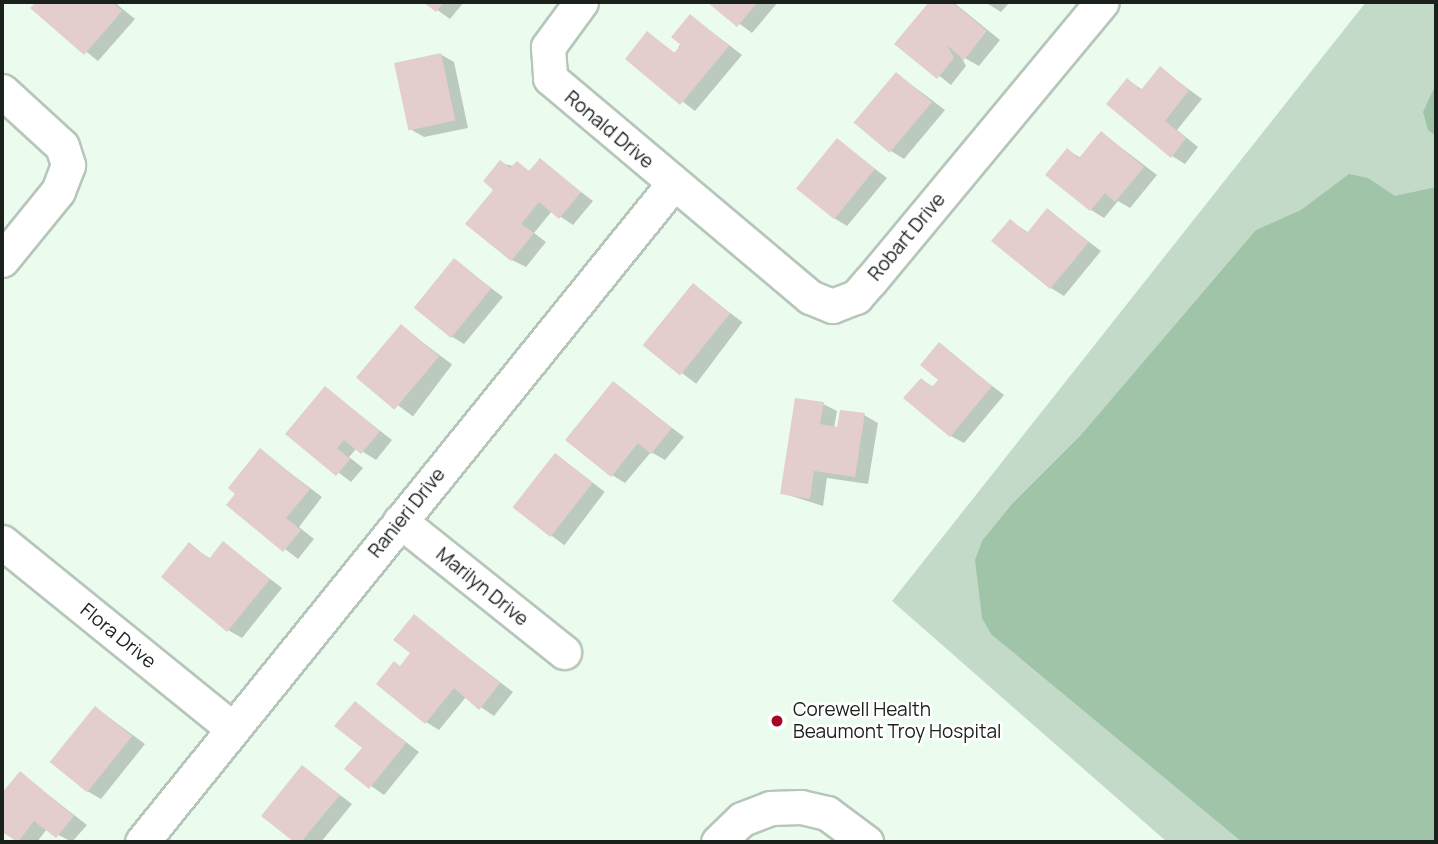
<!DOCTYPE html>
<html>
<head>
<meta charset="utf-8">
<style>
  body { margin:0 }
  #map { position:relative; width:1438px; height:844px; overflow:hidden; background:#ebfcef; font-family:Manrope,sans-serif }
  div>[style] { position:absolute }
  .green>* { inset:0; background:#c4dac8 }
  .water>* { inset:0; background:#a0c4a8 }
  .shadow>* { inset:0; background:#0003; transform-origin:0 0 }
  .building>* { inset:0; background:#e3cecd; transform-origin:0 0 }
  .roads { filter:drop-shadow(2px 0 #b7c6ba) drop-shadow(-2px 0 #b7c6ba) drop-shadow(0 2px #b7c6ba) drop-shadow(0 -2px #b7c6ba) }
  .minor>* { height:33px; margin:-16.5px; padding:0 16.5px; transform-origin:16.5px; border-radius:16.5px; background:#fff }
  .dots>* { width:19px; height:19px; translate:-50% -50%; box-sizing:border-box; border:4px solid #fff; border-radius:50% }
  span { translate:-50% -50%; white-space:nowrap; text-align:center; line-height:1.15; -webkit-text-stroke:5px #fff; paint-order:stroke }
  .street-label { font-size:19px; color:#1a201b }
  .poi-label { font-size:19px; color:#1a201b }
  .left { translate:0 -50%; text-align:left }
  .frame { position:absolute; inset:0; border:4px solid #1a201b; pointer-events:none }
</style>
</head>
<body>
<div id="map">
  <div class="green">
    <i style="clip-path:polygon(1366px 2px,1436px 2px,1436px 842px,1167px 842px,892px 601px)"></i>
  </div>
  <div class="water">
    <i style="clip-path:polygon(1436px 84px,1436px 136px,1428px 130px,1423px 112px)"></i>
    <i style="clip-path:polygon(1349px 174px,1368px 178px,1395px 196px,1436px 187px,1436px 842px,1242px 842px,991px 634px,982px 618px,975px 560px,982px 541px,1012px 504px,1081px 435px,1256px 230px,1301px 210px)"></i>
  </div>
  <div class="shadow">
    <i style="clip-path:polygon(38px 2px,114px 2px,135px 19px,98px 61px,32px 8px)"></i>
    <i style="clip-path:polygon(426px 2px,464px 2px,450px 19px)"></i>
    <i style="clip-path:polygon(710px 2px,778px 2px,752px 33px)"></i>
    <i style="clip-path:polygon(931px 2px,953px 2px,1000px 40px,979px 66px,961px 56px,966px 66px,951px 85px,897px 43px)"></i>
    <i style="clip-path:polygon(985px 2px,1010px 2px,1001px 12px)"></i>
    <i style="clip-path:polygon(691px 16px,742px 55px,695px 111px,627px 59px,648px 33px,676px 54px)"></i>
    <i style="clip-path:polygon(440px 54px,454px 62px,468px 128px,424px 137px,410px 129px)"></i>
    <i style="clip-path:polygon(1161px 69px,1202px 99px,1177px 130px,1198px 147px,1185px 164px,1172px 156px,1127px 80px,1143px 90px)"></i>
    <i style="clip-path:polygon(897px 74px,945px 110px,904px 159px,891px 151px)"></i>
    <i style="clip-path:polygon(1102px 133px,1157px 175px,1130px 208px,1118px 201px,1104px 218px,1091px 210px,1067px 150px,1081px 158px)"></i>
    <i style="clip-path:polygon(837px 140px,887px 178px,847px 226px,834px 218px)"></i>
    <i style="clip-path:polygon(540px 161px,593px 201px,573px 225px,552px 211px,534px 233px,546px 242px,526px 267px,512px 260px,496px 189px,501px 163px,531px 171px)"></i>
    <i style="clip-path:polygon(1047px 210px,1101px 251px,1064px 296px,1051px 288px,1010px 221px,1029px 233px)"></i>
    <i style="clip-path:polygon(455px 261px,503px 297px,464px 344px,451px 336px)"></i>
    <i style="left:693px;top:285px;width:62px;height:77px;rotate:37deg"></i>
    <i style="left:401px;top:326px;width:64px;height:65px;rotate:37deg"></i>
    <i style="clip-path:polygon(939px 345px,1004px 395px,964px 443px,951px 436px,921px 380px,934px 387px,940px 379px)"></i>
    <i style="clip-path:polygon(613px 383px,684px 437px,665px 460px,651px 452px,625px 483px,612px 475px)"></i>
    <i style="clip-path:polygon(325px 388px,392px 440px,376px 460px,357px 448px,349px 457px,363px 468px,351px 482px,288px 434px)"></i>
    <i style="clip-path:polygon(823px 404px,837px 411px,834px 428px,864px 415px,878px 423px,868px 484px,827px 478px,823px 506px,782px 493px)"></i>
    <i style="clip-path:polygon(261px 451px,322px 497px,299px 527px,314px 539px,298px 559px,228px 505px)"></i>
    <i style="left:556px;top:455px;width:61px;height:67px;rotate:37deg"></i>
    <i style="clip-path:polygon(224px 544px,282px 588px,242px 638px,228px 630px,189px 545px,211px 559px)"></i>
    <i style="clip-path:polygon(414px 616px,513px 692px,494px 716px,466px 697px,439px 730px,426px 722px,401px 668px,412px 653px)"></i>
    <i style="clip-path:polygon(355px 703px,419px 752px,384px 795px,347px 769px,364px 748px)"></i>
    <i style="clip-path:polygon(96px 708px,145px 744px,101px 799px,87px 791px)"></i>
    <i style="clip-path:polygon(303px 767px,352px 804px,321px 842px,297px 842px,264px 816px)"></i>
    <i style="clip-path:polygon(20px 773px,87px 825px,72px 842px,47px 829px,37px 842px,17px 842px,2px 830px,2px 793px)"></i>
  </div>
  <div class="building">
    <i style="clip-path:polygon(36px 2px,112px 2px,122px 11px,84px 55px,30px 8px)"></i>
    <i style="clip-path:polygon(423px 2px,444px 2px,436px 12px)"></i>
    <i style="clip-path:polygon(707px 2px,758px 2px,737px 27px)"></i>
    <i style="clip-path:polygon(929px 2px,952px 2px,987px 31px,964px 60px,947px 45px,954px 58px,937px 79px,894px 44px)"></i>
    <i style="clip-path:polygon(690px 14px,729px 46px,680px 105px,625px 59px,647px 31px,674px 53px,681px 45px,671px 37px)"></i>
    <i style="left:441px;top:53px;width:69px;height:48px;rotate:78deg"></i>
    <i style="clip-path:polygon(1160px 66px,1189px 90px,1165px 121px,1186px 138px,1171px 158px,1106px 104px,1127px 78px,1141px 90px)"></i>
    <i style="left:896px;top:72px;width:47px;height:66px;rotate:40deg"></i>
    <i style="clip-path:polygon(1101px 131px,1144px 167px,1115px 202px,1105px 193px,1090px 211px,1045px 175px,1067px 148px,1079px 158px)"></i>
    <i style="left:837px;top:138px;width:49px;height:65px;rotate:39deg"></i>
    <i style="clip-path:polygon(540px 158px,581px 192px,559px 219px,539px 202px,521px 224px,534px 233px,511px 261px,465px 224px,493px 190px,483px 181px,500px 160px,510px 168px,517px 161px,529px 171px)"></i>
    <i style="clip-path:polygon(1047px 208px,1089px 242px,1050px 289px,991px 241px,1010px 219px,1027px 233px)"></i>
    <i style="left:454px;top:258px;width:48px;height:64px;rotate:39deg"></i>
    <i style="left:693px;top:283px;width:48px;height:80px;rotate:39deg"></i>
    <i style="left:401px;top:324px;width:50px;height:70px;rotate:40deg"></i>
    <i style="clip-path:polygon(939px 342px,992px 386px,950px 437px,903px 398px,921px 378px,932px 387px,938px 380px,920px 365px)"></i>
    <i style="clip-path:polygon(613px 381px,672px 428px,651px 454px,638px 443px,611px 477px,565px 440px)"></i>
    <i style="clip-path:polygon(325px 386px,380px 431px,361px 454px,344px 440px,337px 448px,350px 459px,336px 476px,285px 434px)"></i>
    <i style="clip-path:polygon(795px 398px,824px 402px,820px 424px,837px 427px,840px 410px,865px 413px,855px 477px,814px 471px,810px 499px,780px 494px)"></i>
    <i style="clip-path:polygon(260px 448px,310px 489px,286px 518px,301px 530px,283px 552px,226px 505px,235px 494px,228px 488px)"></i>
    <i style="left:555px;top:453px;width:48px;height:69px;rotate:38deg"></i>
    <i style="clip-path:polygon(223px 541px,270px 579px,227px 632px,161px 577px,189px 542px,209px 559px)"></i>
    <i style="clip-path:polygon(414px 614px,500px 683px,479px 710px,454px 688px,425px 724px,376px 684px,394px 661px,400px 666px,410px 653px,393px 640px)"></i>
    <i style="clip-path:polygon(355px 701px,406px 743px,369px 789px,344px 769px,362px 748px,334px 726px)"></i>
    <i style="left:95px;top:706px;width:48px;height:72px;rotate:39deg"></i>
    <i style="clip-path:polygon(302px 765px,340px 795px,301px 842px,294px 842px,261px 816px)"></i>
    <i style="clip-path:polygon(20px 771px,74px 816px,56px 838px,34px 821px,18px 842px,2px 832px,2px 793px)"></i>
  </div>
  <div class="roads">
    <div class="minor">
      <i style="left:581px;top:2px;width:56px;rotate:126.3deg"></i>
      <i style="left:548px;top:47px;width:31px;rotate:86deg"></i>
      <i style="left:550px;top:78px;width:340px;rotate:40.1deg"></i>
      <i style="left:810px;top:297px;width:24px;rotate:22deg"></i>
      <i style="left:832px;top:306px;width:26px;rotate:-21deg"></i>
      <i style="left:856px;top:297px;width:23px;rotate:-49deg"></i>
      <i style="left:871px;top:280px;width:361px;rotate:-50.3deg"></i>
      <i style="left:2px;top:91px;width:81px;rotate:42.5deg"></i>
      <i style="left:62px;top:146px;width:20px;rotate:72deg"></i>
      <i style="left:68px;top:165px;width:28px;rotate:111deg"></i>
      <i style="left:58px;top:191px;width:89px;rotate:129.1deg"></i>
      <i style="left:400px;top:521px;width:210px;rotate:38.6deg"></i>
      <i style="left:2px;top:542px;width:297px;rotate:39deg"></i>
      <i style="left:142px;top:842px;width:846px;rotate:-51.1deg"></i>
      <i style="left:718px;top:842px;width:33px;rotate:-44deg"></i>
      <i style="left:742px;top:819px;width:30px;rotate:-21deg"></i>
      <i style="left:770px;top:808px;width:31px;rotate:-2deg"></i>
      <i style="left:801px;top:807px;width:27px;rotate:13deg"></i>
      <i style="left:827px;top:813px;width:49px;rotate:36.6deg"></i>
    </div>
  </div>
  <div class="dots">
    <i style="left:777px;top:721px;background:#a40826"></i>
  </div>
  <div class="street-label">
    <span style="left:609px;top:130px;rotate:40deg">Ronald Drive</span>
    <span style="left:907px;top:237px;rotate:-50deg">Robart Drive</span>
    <span style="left:407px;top:513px;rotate:-51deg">Ranieri Drive</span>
    <span style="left:482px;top:587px;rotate:39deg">Marilyn Drive</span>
    <span style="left:118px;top:636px;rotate:39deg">Flora Drive</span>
  </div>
  <div class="poi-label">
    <span class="left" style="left:793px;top:721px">Corewell Health<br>Beaumont Troy Hospital</span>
  </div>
  <div class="frame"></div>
</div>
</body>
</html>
